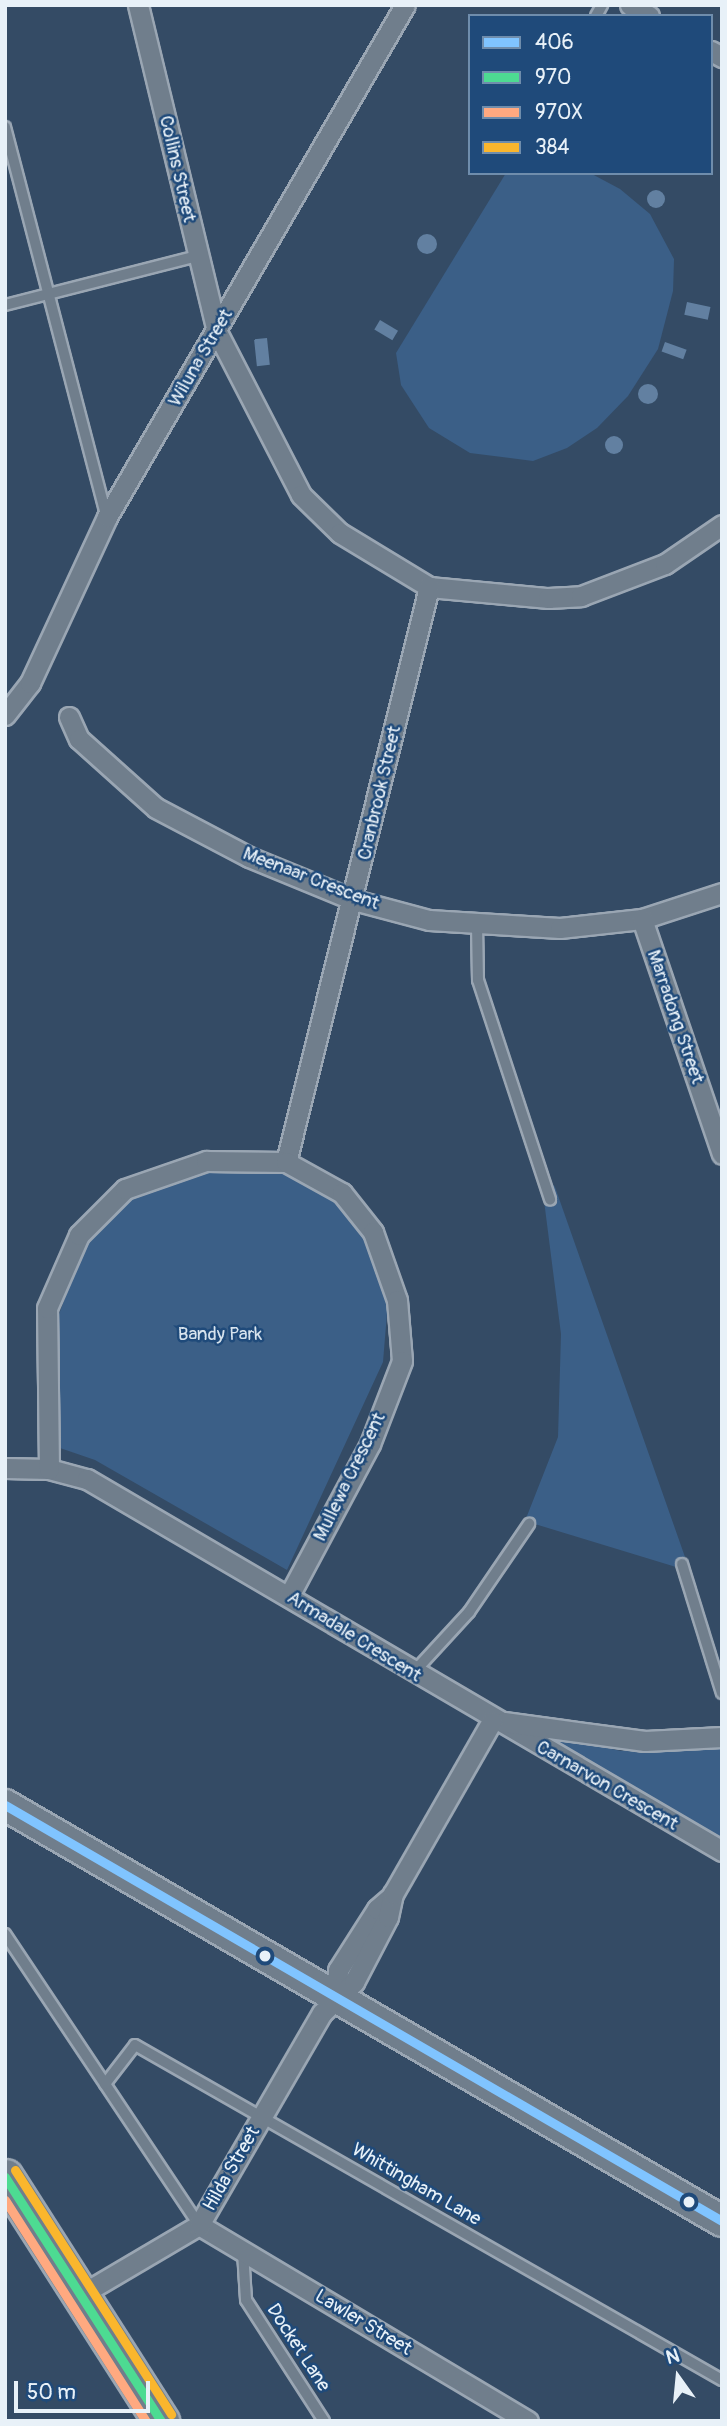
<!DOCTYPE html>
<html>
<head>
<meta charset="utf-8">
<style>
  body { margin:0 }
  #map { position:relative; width:727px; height:2426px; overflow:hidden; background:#344b65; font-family:Pangolin,sans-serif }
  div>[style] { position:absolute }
  .green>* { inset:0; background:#3b5f87 }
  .water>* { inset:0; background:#6280a1; transform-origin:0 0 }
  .round { border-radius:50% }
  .roads { filter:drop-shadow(2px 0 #9aa6b3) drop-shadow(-2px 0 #9aa6b3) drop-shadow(0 2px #9aa6b3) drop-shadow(0 -2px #9aa6b3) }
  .lane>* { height:10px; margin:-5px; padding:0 5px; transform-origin:5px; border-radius:5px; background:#707e8c }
  .street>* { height:19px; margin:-9.5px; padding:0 9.5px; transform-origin:9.5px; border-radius:9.5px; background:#707e8c }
  .primary>* { height:30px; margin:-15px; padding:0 15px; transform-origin:15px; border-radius:15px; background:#707e8c }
  .highway>* { height:35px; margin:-17.5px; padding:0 17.5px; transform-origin:17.5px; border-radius:17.5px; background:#707e8c }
  .bus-1>* { height:9px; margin:-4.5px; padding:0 4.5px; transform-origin:4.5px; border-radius:4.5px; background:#80c4ff }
  .bus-2>* { height:9px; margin:-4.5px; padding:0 4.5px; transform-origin:4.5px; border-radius:4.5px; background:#4ddb92 }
  .bus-3>* { height:9px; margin:-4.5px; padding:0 4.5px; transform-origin:4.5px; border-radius:4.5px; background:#ffa980 }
  .bus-4>* { height:9px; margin:-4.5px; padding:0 4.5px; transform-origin:4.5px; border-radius:4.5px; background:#fab62d }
  .dots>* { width:19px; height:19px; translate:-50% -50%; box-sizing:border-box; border:4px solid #1f4a7a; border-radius:50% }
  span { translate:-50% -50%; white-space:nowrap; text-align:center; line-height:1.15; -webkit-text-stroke:5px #1f4a7a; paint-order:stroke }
  .street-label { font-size:19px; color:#e8f1f8 }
  .park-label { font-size:19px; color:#d7e3ed }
  .frame { position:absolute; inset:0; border:7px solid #e8f1f8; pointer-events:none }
  .legend { position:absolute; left:468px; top:14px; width:245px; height:161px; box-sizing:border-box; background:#1f4a7a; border:2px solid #6f8dac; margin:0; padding:9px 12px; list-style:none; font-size:21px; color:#e8f1f8 }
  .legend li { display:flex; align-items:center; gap:14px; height:35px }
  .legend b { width:35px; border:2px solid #6f8dac }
  .north { position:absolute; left:643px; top:2342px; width:70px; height:70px; -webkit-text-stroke:5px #1f4a7a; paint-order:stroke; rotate:345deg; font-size:19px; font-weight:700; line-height:28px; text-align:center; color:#e8f1f8 }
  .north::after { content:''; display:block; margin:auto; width:24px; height:32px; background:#e8f1f8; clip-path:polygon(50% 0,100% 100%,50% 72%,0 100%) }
  .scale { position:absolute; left:14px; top:2381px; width:136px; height:32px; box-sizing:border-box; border:4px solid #e8f1f8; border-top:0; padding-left:9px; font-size:21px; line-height:24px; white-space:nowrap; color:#e8f1f8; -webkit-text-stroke:5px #1f4a7a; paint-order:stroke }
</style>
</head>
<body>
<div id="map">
  <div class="green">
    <i style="clip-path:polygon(506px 173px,590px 173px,620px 189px,650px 214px,674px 259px,673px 291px,658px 349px,628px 396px,597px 428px,567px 448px,533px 461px,470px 453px,429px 428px,401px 385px,396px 353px)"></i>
    <i style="clip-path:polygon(279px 1169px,332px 1195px,363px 1234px,388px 1301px,383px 1362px,287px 1570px,95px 1460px,60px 1448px,58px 1317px,85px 1243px,125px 1198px,199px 1172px)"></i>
    <i style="clip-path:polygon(540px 1169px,555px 1187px,685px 1557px,676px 1567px,525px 1521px,558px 1437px,561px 1334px)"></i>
    <i style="clip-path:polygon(556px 1737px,621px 1751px,722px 1747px,722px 1838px,553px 1744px)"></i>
  </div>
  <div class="water">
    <i class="round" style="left:647px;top:190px;width:18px;height:18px"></i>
    <i class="round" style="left:417px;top:234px;width:20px;height:20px"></i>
    <i style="left:687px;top:302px;width:24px;height:13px;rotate:12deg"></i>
    <i style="left:380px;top:320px;width:21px;height:11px;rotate:31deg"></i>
    <i style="left:267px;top:338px;width:27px;height:13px;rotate:84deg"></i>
    <i style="left:665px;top:342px;width:23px;height:10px;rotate:20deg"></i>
    <i class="round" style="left:638px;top:384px;width:20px;height:20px"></i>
    <i class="round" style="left:605px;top:436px;width:18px;height:18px"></i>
  </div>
  <div class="roads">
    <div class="lane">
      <i style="left:596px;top:16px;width:13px;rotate:-61deg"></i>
      <i style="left:5px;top:127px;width:402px;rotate:75.4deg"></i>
      <i style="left:5px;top:305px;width:198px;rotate:-14.3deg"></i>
      <i style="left:477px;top:924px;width:56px;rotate:89deg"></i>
      <i style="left:478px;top:980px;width:231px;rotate:71.8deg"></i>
      <i style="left:682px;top:1564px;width:135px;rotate:72.8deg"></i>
      <i style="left:413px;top:1673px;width:83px;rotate:-47.4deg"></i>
      <i style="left:469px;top:1612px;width:107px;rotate:-55.7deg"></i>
      <i style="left:5px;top:1934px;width:350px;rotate:56.3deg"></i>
      <i style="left:105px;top:2084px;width:49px;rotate:-52.4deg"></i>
      <i style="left:135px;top:2045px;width:676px;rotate:29.71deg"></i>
      <i style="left:243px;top:2252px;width:48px;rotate:86.4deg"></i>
      <i style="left:246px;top:2300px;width:144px;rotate:57.2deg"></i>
    </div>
    <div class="street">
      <i style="left:138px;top:5px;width:336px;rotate:76.4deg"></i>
      <i style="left:217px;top:332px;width:183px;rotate:62.7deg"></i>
      <i style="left:301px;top:495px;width:54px;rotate:44.3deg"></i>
      <i style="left:340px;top:533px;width:104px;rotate:31.2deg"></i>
      <i style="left:429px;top:587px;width:120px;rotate:5.3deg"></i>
      <i style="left:548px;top:598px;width:33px;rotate:-3deg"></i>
      <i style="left:581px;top:596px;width:90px;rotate:-20.9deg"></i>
      <i style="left:665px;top:564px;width:69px;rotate:-34.4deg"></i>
      <i style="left:630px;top:5px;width:22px;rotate:30deg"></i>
      <i style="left:711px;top:51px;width:13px;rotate:29deg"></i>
      <i style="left:5px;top:715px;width:41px;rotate:-52deg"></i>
      <i style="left:30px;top:683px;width:183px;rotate:-65.1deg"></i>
      <i style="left:107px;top:517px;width:592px;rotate:-59.8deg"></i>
      <i style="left:69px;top:717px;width:24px;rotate:66deg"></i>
      <i style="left:79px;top:739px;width:103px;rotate:41.9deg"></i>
      <i style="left:156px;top:808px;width:105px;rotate:27.8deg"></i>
      <i style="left:249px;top:857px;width:113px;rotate:22.3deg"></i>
      <i style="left:354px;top:900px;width:78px;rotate:14.9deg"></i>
      <i style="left:429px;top:920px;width:131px;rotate:3.5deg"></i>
      <i style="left:560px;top:928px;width:82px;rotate:-6.3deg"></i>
      <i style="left:642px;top:919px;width:84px;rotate:-18deg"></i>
      <i style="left:642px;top:919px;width:248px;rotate:71.2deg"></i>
      <i style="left:286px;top:1162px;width:593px;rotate:-76.03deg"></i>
      <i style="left:5px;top:1468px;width:44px;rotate:1.3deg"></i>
      <i style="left:49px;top:1469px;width:39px;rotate:15deg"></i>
      <i style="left:87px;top:1479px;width:736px;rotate:30.36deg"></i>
      <i style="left:49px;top:1469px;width:161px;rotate:-90.7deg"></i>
      <i style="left:47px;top:1308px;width:80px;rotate:-66.3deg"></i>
      <i style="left:79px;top:1235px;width:65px;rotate:-45deg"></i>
      <i style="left:125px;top:1189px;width:86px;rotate:-19.1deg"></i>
      <i style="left:206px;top:1161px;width:80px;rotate:0.7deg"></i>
      <i style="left:286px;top:1162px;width:64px;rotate:29deg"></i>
      <i style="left:342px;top:1193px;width:50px;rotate:51.5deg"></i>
      <i style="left:373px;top:1232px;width:72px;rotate:70.6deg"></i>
      <i style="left:397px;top:1300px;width:61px;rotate:85.3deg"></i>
      <i style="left:402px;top:1361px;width:89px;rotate:111.1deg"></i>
      <i style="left:370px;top:1444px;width:172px;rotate:118.1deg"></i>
      <i style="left:504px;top:1722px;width:142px;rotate:7.7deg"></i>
      <i style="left:645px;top:1741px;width:77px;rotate:-3deg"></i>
      <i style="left:337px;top:1999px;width:29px;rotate:-88deg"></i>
      <i style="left:338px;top:1970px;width:72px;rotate:-57.4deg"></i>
      <i style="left:377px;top:1909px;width:20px;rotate:-41deg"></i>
      <i style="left:199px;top:2225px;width:383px;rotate:30.8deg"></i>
      <i style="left:82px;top:2294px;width:136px;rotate:-30.5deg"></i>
      <i style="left:199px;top:2225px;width:245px;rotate:-59.9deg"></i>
      <i style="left:322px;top:2013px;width:45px;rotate:-44.1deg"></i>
      <i style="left:354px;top:1982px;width:73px;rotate:-62.4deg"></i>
      <i style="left:388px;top:1917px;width:24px;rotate:-78deg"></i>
      <i style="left:393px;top:1894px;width:199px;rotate:-60.2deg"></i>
    </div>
    <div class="primary">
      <i style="left:5px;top:1805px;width:829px;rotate:30.12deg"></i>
    </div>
    <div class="highway">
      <i style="left:5px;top:2177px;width:290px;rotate:57.4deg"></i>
    </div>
  </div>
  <div class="bus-1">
    <i style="left:5px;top:1805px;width:829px;rotate:30.12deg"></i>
  </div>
  <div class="bus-2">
    <i style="left:5px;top:2177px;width:290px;rotate:57.4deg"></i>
  </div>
  <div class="bus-3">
    <i style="left:5px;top:2200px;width:262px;rotate:57.5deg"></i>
  </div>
  <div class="bus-4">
    <i style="left:15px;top:2170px;width:290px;rotate:57.4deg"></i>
  </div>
  <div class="dots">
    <i style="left:265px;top:1956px;background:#e8f1f8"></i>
    <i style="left:689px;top:2202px;background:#e8f1f8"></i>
  </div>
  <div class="street-label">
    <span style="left:177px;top:169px;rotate:77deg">Collins Street</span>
    <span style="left:201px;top:358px;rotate:-60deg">Wiluna Street</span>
    <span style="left:380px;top:793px;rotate:-77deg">Cranbrook Street</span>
    <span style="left:311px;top:879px;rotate:21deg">Meenaar Crescent</span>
    <span style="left:675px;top:1017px;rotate:71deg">Marradong Street</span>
    <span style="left:350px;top:1477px;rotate:-64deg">Mullewa Crescent</span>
    <span style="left:354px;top:1637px;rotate:32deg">Armadale Crescent</span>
    <span style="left:607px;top:1786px;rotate:30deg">Carnarvon Crescent</span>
    <span style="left:232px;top:2169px;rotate:-60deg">Hilda Street</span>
    <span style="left:416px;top:2185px;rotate:30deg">Whittingham Lane</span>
    <span style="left:363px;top:2323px;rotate:31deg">Lawler Street</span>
    <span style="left:298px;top:2348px;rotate:57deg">Docket Lane</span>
  </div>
  <div class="park-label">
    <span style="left:220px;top:1335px">Bandy Park</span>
  </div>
  <div class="frame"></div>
  <ul class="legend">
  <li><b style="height:9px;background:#80c4ff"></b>406</li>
  <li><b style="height:9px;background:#4ddb92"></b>970</li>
  <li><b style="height:9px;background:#ffa980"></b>970X</li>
  <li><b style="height:9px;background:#fab62d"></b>384</li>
  </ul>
  <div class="north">N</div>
  <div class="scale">50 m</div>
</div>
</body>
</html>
